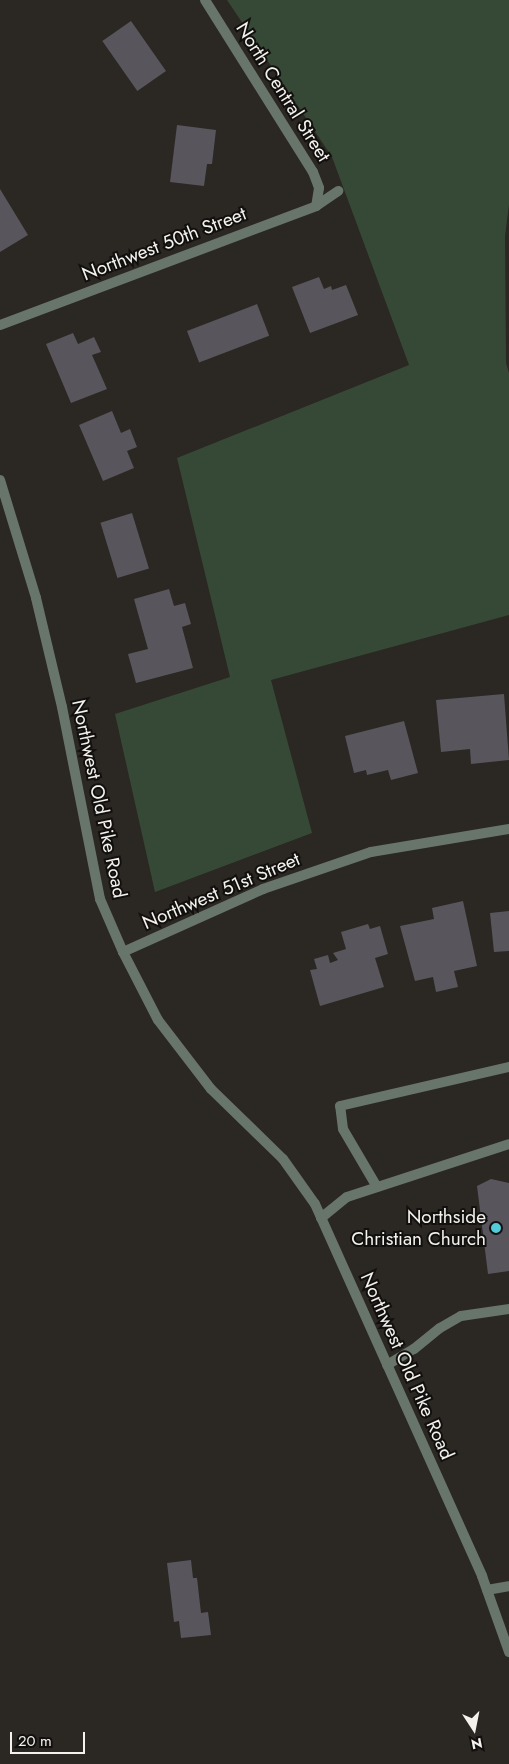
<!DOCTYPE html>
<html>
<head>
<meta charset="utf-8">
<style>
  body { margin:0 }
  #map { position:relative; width:509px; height:1764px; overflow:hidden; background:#2b2722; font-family:Jost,sans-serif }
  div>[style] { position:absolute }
  .green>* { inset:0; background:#364936 }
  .building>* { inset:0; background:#58565c; transform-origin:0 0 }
  .service>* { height:10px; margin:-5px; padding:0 5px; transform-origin:5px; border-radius:5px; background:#68756a }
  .minor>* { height:10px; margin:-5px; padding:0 5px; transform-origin:5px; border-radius:5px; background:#68756a }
  .dots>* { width:14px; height:14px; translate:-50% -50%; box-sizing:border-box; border:2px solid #12100e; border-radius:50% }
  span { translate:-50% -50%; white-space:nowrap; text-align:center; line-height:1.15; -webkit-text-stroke:4px #12100e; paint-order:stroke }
  .street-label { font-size:19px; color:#f4f2ee }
  .poi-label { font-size:19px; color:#f4f2ee }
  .right { translate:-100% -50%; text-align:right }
  .north { position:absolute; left:449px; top:1704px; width:50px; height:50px; -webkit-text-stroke:4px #12100e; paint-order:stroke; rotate:169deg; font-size:14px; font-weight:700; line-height:20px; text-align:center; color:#f4f2ee }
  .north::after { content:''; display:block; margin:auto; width:18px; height:22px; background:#f4f2ee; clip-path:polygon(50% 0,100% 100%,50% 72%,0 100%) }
  .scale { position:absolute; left:10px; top:1732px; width:75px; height:22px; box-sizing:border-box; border:2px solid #f4f2ee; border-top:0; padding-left:6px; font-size:15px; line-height:18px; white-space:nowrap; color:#f4f2ee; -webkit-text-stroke:4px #12100e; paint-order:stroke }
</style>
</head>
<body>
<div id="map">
  <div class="green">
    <i style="clip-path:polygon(227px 0,509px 0,509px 204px,505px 236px,506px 363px,509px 373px,509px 615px,271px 680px,312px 833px,155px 892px,115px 714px,230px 677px,177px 458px,409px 365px,332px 157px)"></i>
  </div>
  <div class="building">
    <i style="left:131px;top:21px;width:61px;height:35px;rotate:55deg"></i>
    <i style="clip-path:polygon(177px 125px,216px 130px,212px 164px,207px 164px,204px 186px,170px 182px)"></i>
    <i style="clip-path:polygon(0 189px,28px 235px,0 252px)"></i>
    <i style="clip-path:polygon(319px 277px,324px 289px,331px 286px,332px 290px,346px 285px,358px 315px,310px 333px,292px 287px)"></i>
    <i style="left:257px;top:304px;width:34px;height:75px;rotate:69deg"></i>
    <i style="clip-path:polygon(73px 333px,78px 344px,94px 337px,101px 352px,92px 355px,107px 389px,71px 403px,46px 344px)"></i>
    <i style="clip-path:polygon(112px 411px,121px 433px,130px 429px,137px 447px,127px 451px,134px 468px,103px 481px,79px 425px)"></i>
    <i style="left:132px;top:513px;width:58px;height:33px;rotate:73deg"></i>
    <i style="clip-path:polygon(169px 589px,174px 606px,185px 603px,191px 624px,182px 627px,193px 668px,136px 683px,128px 654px,148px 649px,134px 599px)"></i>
    <i style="clip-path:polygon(504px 694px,509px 760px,471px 764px,470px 749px,441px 752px,436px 700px)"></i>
    <i style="clip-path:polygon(404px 721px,418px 773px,391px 780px,388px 770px,367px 775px,366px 770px,354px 773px,345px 736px)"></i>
    <i style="clip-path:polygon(463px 901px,477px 966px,454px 971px,458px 987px,436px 992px,433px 977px,415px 981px,400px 926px,434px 919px,432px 908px)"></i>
    <i style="clip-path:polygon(509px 911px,509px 951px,494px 952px,490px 913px)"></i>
    <i style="clip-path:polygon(368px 924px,370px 929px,380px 926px,388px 954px,375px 958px,384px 987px,320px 1006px,310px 970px,317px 969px,314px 959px,328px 955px,330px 963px,338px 960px,333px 953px,346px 949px,341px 932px)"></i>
    <i style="clip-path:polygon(491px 1179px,509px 1183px,509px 1271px,488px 1274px,477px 1186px)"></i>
    <i style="clip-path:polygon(191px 1560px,193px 1578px,197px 1578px,201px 1613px,208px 1612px,211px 1635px,181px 1638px,179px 1621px,174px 1622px,167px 1563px)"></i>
  </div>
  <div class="service">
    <i style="left:377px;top:1187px;width:67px;rotate:-120.4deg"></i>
    <i style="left:343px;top:1129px;width:23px;rotate:-97deg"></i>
    <i style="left:340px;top:1106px;width:173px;rotate:-13deg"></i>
    <i style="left:321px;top:1218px;width:33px;rotate:-39deg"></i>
    <i style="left:347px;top:1197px;width:170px;rotate:-18.1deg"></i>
    <i style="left:387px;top:1365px;width:31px;rotate:-31deg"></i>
    <i style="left:414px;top:1349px;width:33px;rotate:-39deg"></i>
    <i style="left:440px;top:1328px;width:24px;rotate:-30deg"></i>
    <i style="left:461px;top:1316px;width:49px;rotate:-8.3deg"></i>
    <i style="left:487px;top:1590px;width:22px;rotate:-10deg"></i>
  </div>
  <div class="minor">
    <i style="left:205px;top:0;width:203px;rotate:57.9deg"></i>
    <i style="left:313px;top:172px;width:17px;rotate:69deg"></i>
    <i style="left:319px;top:188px;width:18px;rotate:99deg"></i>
    <i style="left:0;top:325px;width:338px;rotate:-20.6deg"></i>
    <i style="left:316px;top:206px;width:27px;rotate:-34deg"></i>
    <i style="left:0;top:480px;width:123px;rotate:73deg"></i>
    <i style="left:36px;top:598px;width:112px;rotate:76.6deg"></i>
    <i style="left:62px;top:707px;width:196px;rotate:78.8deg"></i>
    <i style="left:100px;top:899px;width:58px;rotate:66.5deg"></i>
    <i style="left:123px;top:952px;width:76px;rotate:62.8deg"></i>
    <i style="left:158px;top:1020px;width:87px;rotate:52.5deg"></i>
    <i style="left:211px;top:1089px;width:100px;rotate:44.2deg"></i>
    <i style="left:283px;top:1159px;width:55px;rotate:54.6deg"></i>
    <i style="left:315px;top:1204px;width:408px;rotate:65.8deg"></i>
    <i style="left:482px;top:1576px;width:81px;rotate:70.4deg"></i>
    <i style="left:123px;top:952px;width:154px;rotate:-24.2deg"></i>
    <i style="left:263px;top:889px;width:114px;rotate:-18.9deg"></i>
    <i style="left:371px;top:852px;width:140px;rotate:-9.5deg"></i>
  </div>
  <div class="dots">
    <i style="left:496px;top:1228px;background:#52cbda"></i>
  </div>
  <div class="street-label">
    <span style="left:283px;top:92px;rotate:58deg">North Central Street</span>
    <span style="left:164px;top:244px;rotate:-21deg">Northwest 50th Street</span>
    <span style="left:99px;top:799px;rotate:78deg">Northwest Old Pike Road</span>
    <span style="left:221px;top:891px;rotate:-23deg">Northwest 51st Street</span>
    <span style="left:407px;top:1366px;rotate:66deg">Northwest Old Pike Road</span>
  </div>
  <div class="poi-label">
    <span class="right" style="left:486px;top:1228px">Northside<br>Christian Church</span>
  </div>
  <div class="north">N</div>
  <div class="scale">20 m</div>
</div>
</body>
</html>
